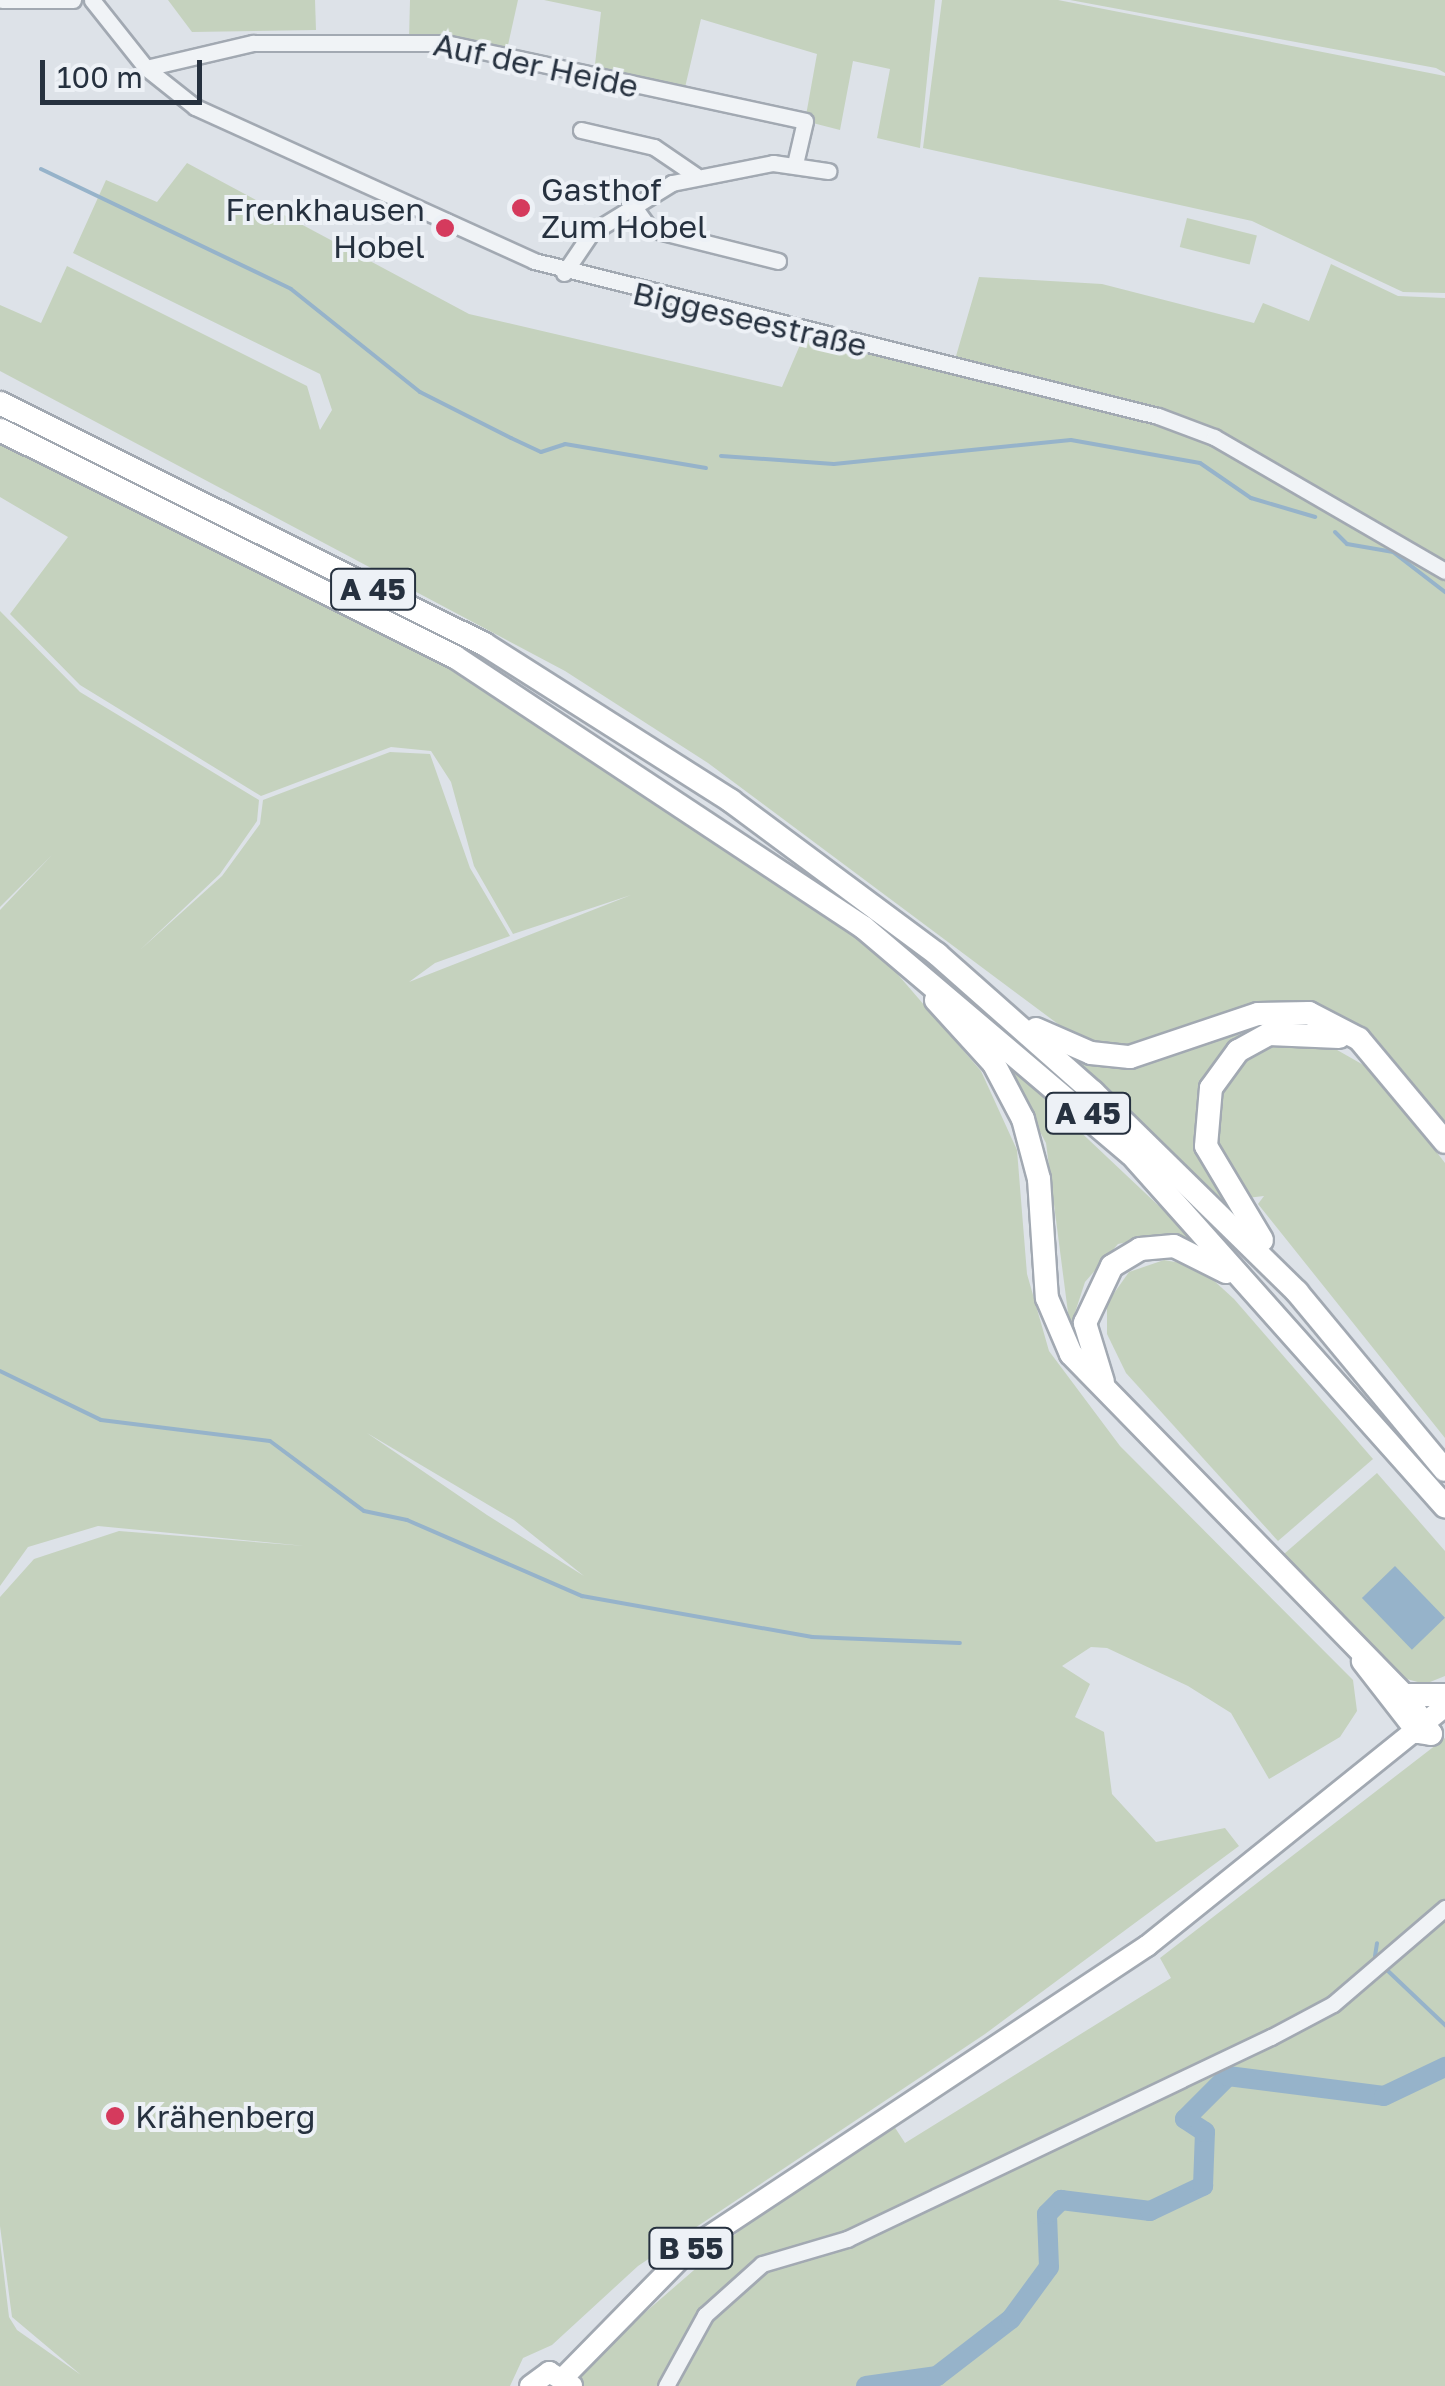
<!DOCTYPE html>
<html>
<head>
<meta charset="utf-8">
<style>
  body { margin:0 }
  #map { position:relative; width:1445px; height:2386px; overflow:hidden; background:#dde2e8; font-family:"Golos Text",sans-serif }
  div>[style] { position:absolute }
  .green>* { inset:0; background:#c5d2be; transform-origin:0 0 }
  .water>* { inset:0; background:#96b3ca; transform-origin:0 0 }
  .stream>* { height:4px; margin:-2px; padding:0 2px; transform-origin:2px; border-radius:2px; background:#96b3ca }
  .river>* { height:20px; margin:-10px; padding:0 10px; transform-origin:10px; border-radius:10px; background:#96b3ca }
  .roads { filter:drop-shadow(2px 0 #a2a9b2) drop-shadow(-2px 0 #a2a9b2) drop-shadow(0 2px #a2a9b2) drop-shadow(0 -2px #a2a9b2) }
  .minor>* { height:15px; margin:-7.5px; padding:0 7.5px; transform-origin:7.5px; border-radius:7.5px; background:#f0f3f6 }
  .major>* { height:20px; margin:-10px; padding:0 10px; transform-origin:10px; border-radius:10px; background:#fff }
  .highway>* { height:22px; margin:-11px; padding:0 11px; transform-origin:11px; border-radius:11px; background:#fff }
  .dots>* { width:28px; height:28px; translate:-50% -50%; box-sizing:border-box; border:5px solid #edf1f6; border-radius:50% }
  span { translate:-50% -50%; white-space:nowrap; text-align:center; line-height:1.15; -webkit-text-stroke:8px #edf1f6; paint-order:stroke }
  .shield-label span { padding:2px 8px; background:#edf1f6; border:2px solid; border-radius:8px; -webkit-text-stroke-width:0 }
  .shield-label { font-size:30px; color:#26313f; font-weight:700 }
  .street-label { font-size:32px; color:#26313f }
  .poi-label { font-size:32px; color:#26313f }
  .left { translate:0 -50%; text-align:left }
  .right { translate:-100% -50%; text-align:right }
  .scale { position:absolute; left:40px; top:60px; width:162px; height:45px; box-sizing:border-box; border:5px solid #26313f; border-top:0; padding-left:12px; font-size:30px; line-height:35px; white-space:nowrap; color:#26313f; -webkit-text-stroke:8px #edf1f6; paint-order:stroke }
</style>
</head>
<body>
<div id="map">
  <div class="green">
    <i style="clip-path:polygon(168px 0,315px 0,316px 30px,192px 32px)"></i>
    <i style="clip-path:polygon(410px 0,518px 0,506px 54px,409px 39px)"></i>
    <i style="clip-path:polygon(544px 0,935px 0,920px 148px,877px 138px,890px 69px,853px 61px,840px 130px,805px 121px,817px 54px,701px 19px,683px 96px,594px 73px,601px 12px)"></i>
    <i style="clip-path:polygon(942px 0,1058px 0,1445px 76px,1445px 293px,1403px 292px,1252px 221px,923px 148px)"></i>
    <i style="clip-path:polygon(1070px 0,1445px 0,1445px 73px,1436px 68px)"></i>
    <i style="clip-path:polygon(187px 163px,469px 314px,782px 387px,803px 338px,1158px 421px,1212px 442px,1445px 577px,1445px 1122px,1369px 1030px,1336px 1012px,1305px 1005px,1151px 1047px,1104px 1045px,1062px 1027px,708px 763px,565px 671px,0 371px,0 305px,41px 323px,67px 266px,307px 386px,320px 430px,332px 410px,320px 374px,73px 253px,106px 180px,157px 202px)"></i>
    <i style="left:1187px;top:218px;width:72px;height:30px;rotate:14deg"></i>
    <i style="clip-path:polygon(1331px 264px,1398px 296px,1445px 298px,1445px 565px,1216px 433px,954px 363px,979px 277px,1102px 284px,1254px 323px,1263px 303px,1309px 321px)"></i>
    <i style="clip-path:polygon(evenodd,0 443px,445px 664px,869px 941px,981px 1071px,1017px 1150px,1027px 1274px,1049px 1351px,1120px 1446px,1353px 1680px,1357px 1711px,1340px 1737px,1269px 1779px,1231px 1713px,1188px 1686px,1107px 1648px,1091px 1647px,1062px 1666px,1090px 1684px,1075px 1717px,1104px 1732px,1112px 1794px,1156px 1842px,1225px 1828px,1239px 1846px,985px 2034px,638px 2266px,552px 2345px,523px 2358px,510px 2386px,0 2386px,0 2241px,9px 2317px,17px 2330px,81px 2375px,12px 2317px,0 2226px,0 1597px,34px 1559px,119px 1531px,305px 1546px,98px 1526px,28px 1547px,0 1586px,0 910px,52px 855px,0 907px,0 611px,80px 692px,259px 800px,257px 821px,220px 874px,140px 950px,222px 876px,260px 824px,263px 800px,390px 752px,430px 754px,470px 868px,510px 936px,435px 963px,409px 982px,631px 895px,513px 934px,474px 866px,451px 782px,431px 751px,391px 747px,261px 796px,80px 685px,10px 614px,68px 537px,0 497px,0 443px,367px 1433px,514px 1520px,584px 1576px,487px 1515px,367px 1433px)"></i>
    <i style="clip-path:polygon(1288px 1022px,1374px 1071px,1445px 1163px,1445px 1438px,1258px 1204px,1264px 1196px,1221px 1201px,1060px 1047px,1110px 1067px)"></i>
    <i style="clip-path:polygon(999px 1055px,1197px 1242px,1166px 1234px,1118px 1244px,1085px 1282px,1070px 1328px,1046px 1143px)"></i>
    <i style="clip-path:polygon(1164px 1260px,1198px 1266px,1234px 1299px,1373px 1459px,1278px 1541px,1126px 1373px,1107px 1334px,1107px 1303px,1129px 1272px)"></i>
    <i style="clip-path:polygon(1377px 1473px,1445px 1551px,1445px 1676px,1425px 1684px,1403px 1678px,1284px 1554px)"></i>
    <i style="clip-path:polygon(1445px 1738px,1445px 2386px,580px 2386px,574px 2374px,753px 2219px,892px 2123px,905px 2143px,1171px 1978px,1160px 1958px)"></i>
  </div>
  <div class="water">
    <i style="left:1395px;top:1566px;width:72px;height:46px;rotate:46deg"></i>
  </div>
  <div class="stream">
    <i style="left:41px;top:169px;width:277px;rotate:25.6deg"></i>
    <i style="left:291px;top:289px;width:165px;rotate:38.6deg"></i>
    <i style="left:420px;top:392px;width:102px;rotate:26.8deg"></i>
    <i style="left:511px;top:438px;width:33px;rotate:25deg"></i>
    <i style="left:541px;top:452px;width:25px;rotate:-18deg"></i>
    <i style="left:565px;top:444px;width:143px;rotate:9.7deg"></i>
    <i style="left:721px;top:456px;width:113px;rotate:4deg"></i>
    <i style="left:834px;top:464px;width:238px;rotate:-5.8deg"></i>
    <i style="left:1071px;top:440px;width:131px;rotate:10.1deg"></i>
    <i style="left:1200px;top:463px;width:62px;rotate:34.5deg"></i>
    <i style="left:1251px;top:498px;width:67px;rotate:16.5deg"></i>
    <i style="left:1335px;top:532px;width:17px;rotate:45deg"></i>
    <i style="left:1347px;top:544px;width:47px;rotate:9.9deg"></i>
    <i style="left:1393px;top:552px;width:66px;rotate:37.6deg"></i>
    <i style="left:0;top:1371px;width:112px;rotate:25.9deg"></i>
    <i style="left:101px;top:1420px;width:170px;rotate:7.1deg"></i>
    <i style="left:270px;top:1441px;width:117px;rotate:36.7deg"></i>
    <i style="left:364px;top:1511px;width:44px;rotate:11.8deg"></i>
    <i style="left:407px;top:1520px;width:191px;rotate:23.5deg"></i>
    <i style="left:582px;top:1596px;width:234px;rotate:10.1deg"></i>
    <i style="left:812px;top:1637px;width:148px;rotate:2.3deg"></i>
    <i style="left:1375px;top:1956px;width:13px;rotate:-81deg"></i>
    <i style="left:1388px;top:1971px;width:79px;rotate:43.5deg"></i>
  </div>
  <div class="river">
    <i style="left:866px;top:2386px;width:72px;rotate:-8deg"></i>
    <i style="left:937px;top:2376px;width:93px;rotate:-37.6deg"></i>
    <i style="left:1011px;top:2319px;width:64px;rotate:-53.8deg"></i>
    <i style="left:1049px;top:2267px;width:53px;rotate:-92.2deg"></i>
    <i style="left:1047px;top:2214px;width:20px;rotate:-45deg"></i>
    <i style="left:1061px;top:2200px;width:90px;rotate:7deg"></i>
    <i style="left:1150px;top:2211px;width:59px;rotate:-25.3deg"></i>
    <i style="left:1203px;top:2186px;width:54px;rotate:-87.9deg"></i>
    <i style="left:1205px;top:2132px;width:24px;rotate:-147deg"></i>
    <i style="left:1185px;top:2119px;width:61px;rotate:-45deg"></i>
    <i style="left:1228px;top:2076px;width:157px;rotate:7.3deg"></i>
    <i style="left:1384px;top:2096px;width:68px;rotate:-25.4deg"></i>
  </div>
  <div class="roads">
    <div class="minor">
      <i style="left:2px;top:0;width:71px"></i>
      <i style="left:92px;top:0;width:87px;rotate:51.5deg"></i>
      <i style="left:146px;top:68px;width:63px;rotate:38.5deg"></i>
      <i style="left:195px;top:107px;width:372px;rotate:24.4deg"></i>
      <i style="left:534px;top:261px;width:643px;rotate:13.95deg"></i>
      <i style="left:1158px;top:416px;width:60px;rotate:20.6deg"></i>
      <i style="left:1214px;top:437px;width:267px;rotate:30.1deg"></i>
      <i style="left:146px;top:68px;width:110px;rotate:-13.2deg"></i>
      <i style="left:253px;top:43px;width:192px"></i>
      <i style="left:445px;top:43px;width:368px;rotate:12.2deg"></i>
      <i style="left:805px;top:121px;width:44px;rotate:103.1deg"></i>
      <i style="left:581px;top:130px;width:75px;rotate:13.1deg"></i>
      <i style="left:654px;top:147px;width:50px;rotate:34.3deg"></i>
      <i style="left:634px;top:207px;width:27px;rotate:54deg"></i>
      <i style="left:650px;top:229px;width:132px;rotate:14deg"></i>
      <i style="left:564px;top:273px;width:48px;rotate:-56deg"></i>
      <i style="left:591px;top:233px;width:95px;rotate:-31.7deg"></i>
      <i style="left:672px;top:183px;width:103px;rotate:-11.2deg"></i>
      <i style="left:773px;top:163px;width:56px;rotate:8.3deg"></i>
      <i style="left:666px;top:2386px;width:81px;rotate:-61.2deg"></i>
      <i style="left:705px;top:2315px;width:76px;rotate:-41.8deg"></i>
      <i style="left:762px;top:2264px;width:89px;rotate:-16.4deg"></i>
      <i style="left:847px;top:2239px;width:470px;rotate:-25.5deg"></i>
      <i style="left:1271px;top:2037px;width:70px;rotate:-28deg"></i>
      <i style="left:1333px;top:2004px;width:148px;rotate:-40.6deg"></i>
    </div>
    <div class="major">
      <i style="left:565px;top:2376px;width:180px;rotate:-45.5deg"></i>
      <i style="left:691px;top:2248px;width:547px;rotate:-33.52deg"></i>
      <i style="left:1147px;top:1946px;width:383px;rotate:-38.8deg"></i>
      <i style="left:530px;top:2386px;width:24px;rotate:-36deg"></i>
      <i style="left:549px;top:2372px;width:27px;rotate:31deg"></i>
    </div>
    <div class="highway">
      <i style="left:0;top:403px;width:541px;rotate:26.47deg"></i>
      <i style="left:484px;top:644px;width:293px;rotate:32.4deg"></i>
      <i style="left:731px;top:801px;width:257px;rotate:36.6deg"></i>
      <i style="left:937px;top:954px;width:208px;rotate:41.5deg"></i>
      <i style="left:1093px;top:1092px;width:286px;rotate:44.4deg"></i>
      <i style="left:1297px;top:1292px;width:231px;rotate:50.3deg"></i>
      <i style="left:0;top:430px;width:508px;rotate:26.51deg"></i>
      <i style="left:455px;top:657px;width:489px;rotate:33.5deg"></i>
      <i style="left:863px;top:927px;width:351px;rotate:40.3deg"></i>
      <i style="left:1131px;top:1154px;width:472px;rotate:48.3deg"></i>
      <i style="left:936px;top:1000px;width:86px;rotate:47.8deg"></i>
      <i style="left:994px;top:1064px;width:62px;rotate:62.2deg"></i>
      <i style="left:1023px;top:1119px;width:62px;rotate:75.1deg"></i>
      <i style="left:1039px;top:1179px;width:119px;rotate:86.2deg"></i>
      <i style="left:1047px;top:1298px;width:61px;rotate:66.8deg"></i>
      <i style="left:1071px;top:1354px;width:477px;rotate:45.7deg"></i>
      <i style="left:1404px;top:1695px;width:47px;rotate:55.3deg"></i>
      <i style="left:1431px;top:1734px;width:13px;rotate:-171deg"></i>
      <i style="left:1418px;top:1732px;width:90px;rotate:-127.8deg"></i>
      <i style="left:1036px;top:1029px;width:60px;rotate:23.6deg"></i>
      <i style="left:1091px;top:1053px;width:39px;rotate:6deg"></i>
      <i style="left:1130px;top:1057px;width:135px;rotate:-18.6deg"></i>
      <i style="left:1258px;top:1014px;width:51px;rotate:-1.1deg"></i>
      <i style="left:1309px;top:1013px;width:56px;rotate:27.5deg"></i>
      <i style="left:1359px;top:1039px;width:134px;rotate:50.1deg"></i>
      <i style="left:1262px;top:1240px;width:109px;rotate:-120.8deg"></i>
      <i style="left:1206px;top:1146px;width:58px;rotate:-85.1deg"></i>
      <i style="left:1211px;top:1088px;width:46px;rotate:-53.9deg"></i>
      <i style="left:1238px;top:1051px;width:35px;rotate:-29deg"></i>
      <i style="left:1269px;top:1034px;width:70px;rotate:2.5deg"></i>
      <i style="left:1103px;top:1382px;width:62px;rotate:-107deg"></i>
      <i style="left:1085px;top:1323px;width:63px;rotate:-64.7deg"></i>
      <i style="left:1112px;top:1266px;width:33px;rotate:-31deg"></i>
      <i style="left:1140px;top:1249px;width:34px;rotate:-5deg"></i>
      <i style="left:1174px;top:1246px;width:58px;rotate:26.6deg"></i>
      <i style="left:1404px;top:1695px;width:41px"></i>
    </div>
  </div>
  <div class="dots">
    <i style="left:521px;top:208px;background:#d53a5d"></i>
    <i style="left:445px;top:228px;background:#d53a5d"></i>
    <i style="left:115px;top:2116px;background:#d53a5d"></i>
  </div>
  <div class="shield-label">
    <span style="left:373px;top:589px">A 45</span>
    <span style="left:1088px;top:1113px">A 45</span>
    <span style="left:691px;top:2248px">B 55</span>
  </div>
  <div class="street-label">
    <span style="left:536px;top:65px;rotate:12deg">Auf der Heide</span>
    <span style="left:750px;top:319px;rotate:13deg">Biggeseestraße</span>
  </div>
  <div class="poi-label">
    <span class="left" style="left:541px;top:208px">Gasthof<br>Zum Hobel</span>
    <span class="right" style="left:425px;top:228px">Frenkhausen<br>Hobel</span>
    <span class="left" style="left:135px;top:2116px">Krähenberg</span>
  </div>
  <div class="scale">100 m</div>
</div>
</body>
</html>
